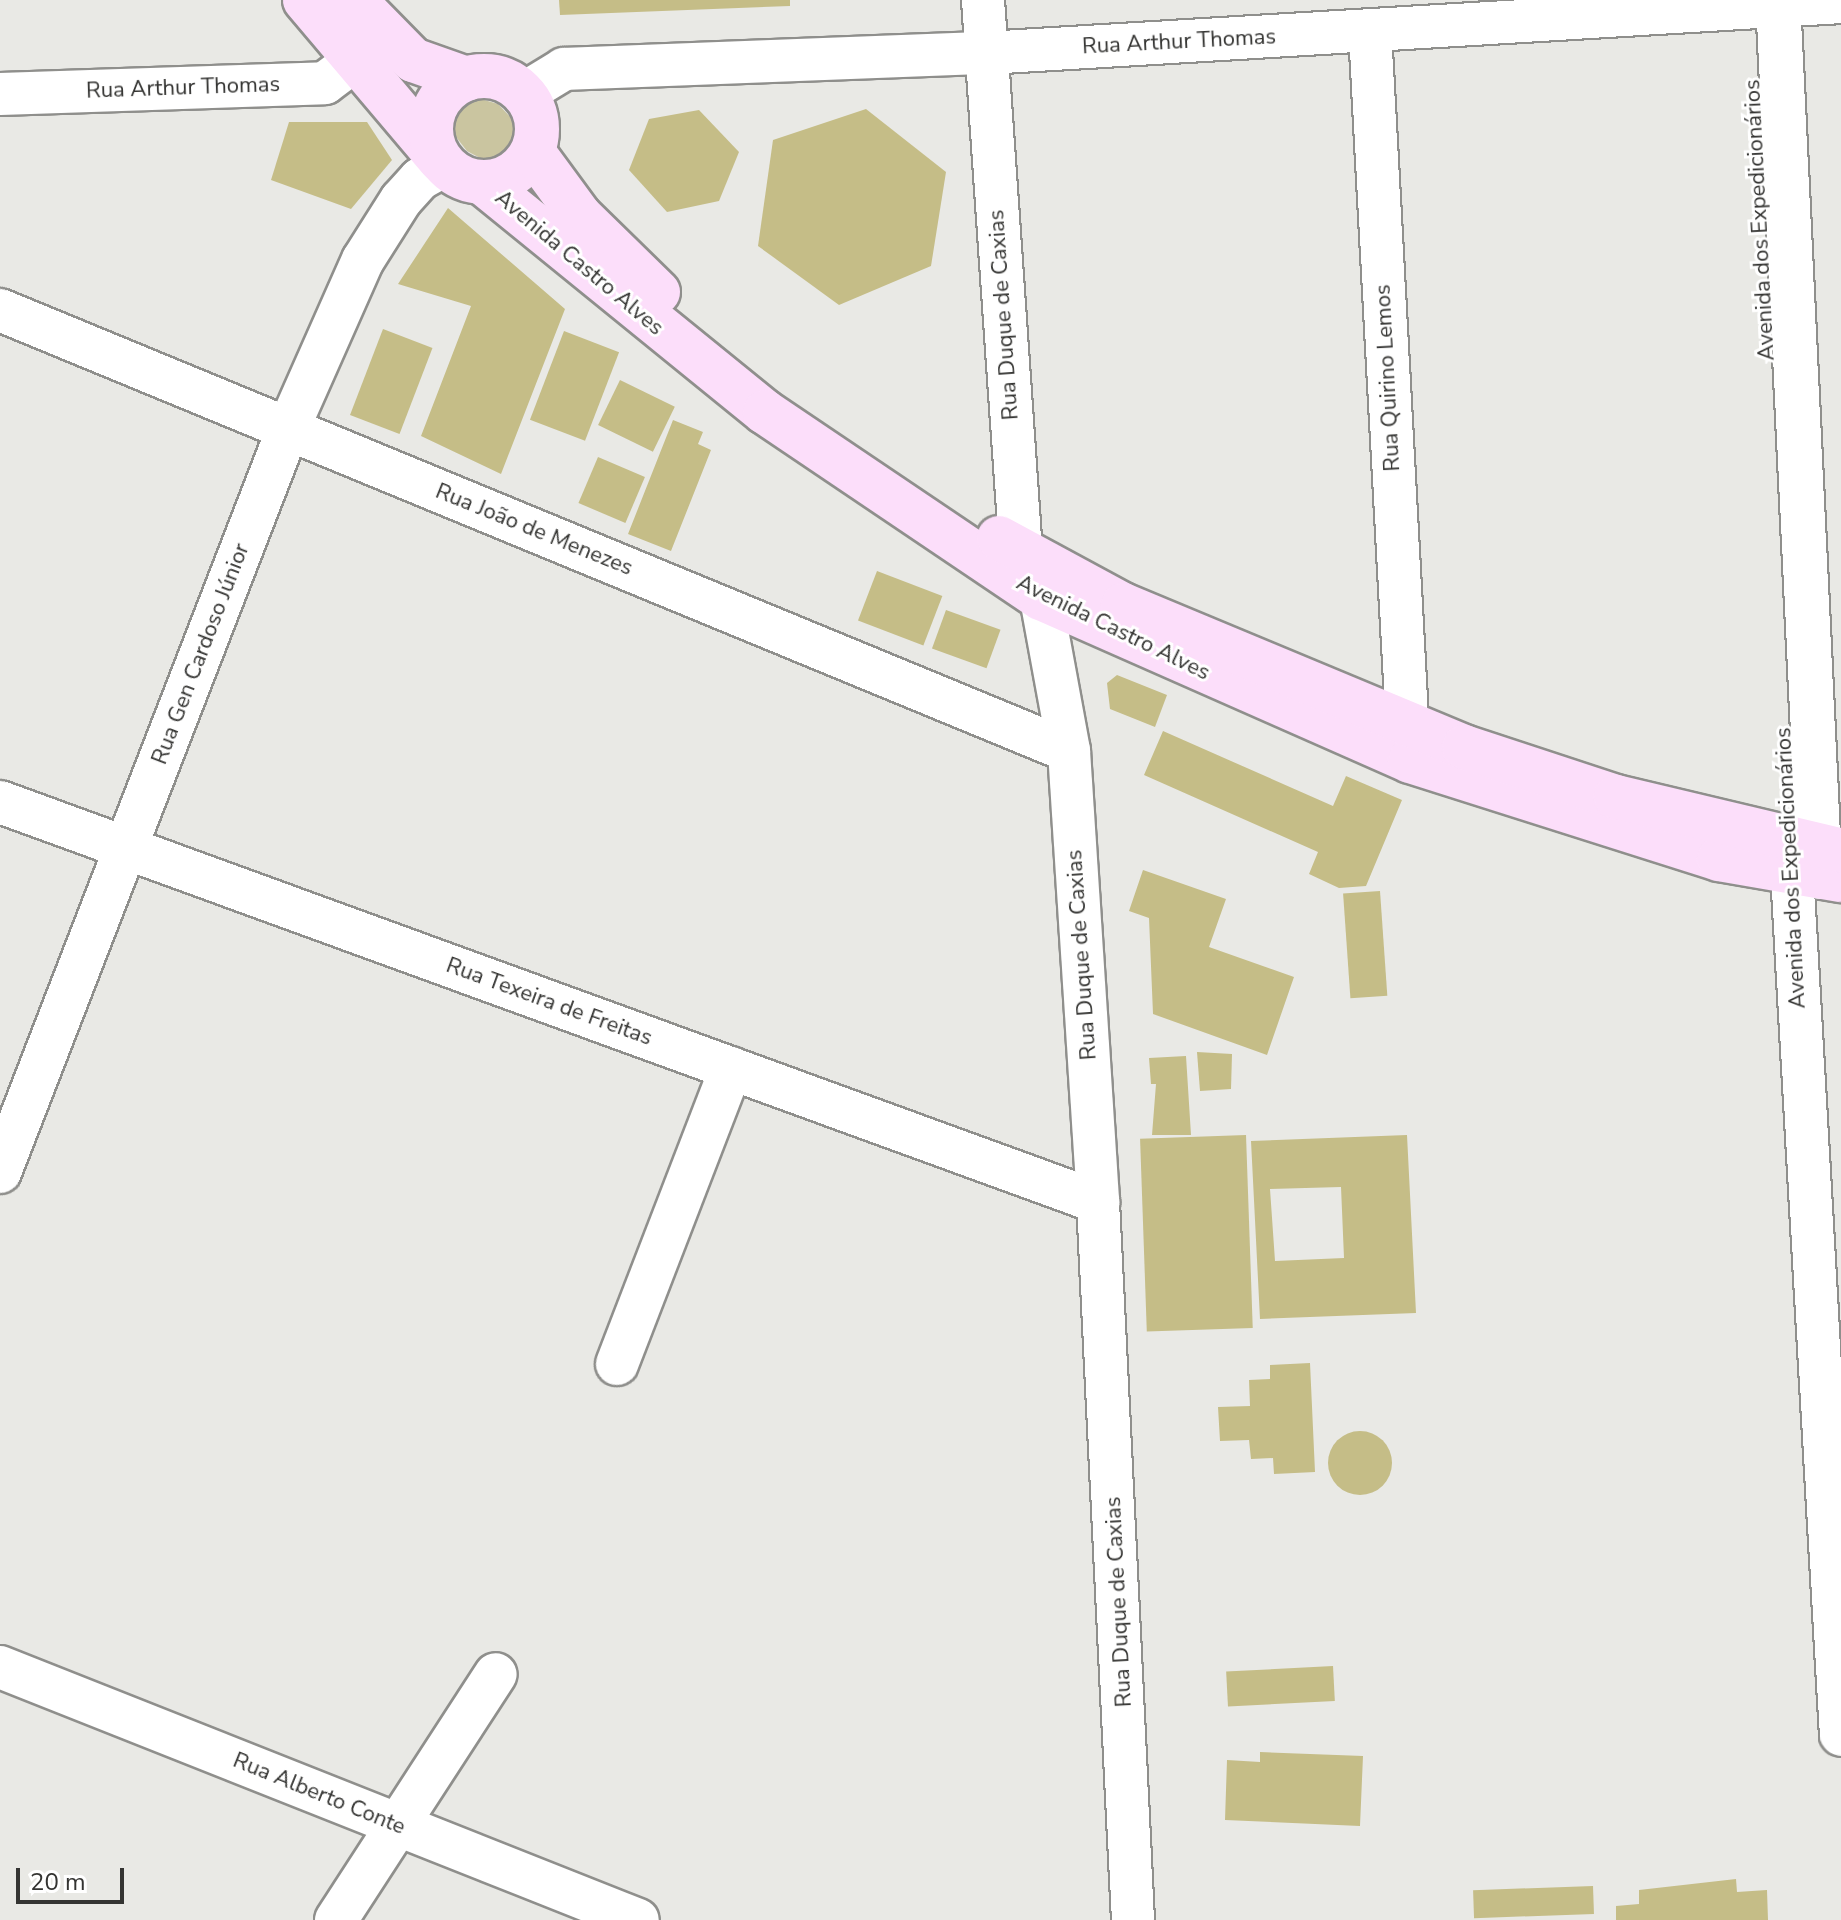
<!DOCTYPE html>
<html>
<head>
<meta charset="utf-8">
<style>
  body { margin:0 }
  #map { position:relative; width:1841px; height:1920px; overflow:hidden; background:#e9e9e5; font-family:"Nunito Sans",sans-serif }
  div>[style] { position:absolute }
  .green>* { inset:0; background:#cac5a0 }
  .building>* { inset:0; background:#c5bd87; transform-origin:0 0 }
  .round { border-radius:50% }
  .roads { filter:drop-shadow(2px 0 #8f8f8c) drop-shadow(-2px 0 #8f8f8c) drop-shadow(0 2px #8f8f8c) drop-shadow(0 -2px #8f8f8c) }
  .minor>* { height:42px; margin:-21px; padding:0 21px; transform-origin:21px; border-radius:21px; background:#fff }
  .tertiary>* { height:44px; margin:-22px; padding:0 22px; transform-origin:22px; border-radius:22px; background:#fff }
  .secondary>* { height:44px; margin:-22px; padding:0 22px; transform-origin:22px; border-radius:22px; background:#fcdefa }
  .secondary>.ring { margin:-22px; padding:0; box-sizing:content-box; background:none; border:44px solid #fcdefa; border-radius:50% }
  span { translate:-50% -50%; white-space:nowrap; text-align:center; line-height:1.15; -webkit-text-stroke:6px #fff; paint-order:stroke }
  .street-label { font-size:22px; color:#343432 }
  .scale { position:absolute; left:16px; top:1868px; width:108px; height:36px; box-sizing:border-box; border:4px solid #343432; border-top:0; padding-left:10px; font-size:24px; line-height:28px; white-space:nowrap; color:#343432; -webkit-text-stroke:6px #fff; paint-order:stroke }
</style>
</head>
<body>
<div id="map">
  <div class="green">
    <i style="clip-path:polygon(474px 97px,498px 104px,515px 122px,518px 145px,503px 159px,480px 158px,467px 151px,449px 128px,453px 107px)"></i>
  </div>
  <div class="building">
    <i style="clip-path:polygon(559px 0,790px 0,790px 6px,560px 15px)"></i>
    <i style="clip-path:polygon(866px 109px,946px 172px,931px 266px,839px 305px,758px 246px,773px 140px)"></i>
    <i style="clip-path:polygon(699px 110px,739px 152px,719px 201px,667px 212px,629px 170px,649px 119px)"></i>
    <i style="clip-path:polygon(289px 122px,367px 122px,392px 160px,351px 209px,271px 180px)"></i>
    <i style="clip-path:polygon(448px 208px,565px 309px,501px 474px,421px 436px,471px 306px,398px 284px)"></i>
    <i style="left:383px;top:329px;width:53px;height:92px;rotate:21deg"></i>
    <i style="left:564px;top:331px;width:59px;height:95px;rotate:21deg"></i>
    <i style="left:620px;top:380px;width:61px;height:50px;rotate:26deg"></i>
    <i style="clip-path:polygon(673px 420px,703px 432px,698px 444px,711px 450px,671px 551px,628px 534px)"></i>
    <i style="left:598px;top:457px;width:51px;height:50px;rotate:23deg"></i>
    <i style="left:877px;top:571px;width:70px;height:53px;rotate:21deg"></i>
    <i style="left:946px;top:610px;width:58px;height:41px;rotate:20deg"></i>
    <i style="clip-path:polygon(1117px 675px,1167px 695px,1155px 727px,1110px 709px,1107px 683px)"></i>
    <i style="clip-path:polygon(1163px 731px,1333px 806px,1346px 776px,1402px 800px,1366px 886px,1339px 888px,1309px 874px,1318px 852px,1144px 775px)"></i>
    <i style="clip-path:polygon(1143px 870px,1226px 899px,1209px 947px,1294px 977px,1267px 1055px,1153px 1014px,1149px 918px,1129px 911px)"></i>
    <i style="left:1380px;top:891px;width:105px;height:37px;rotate:86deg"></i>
    <i style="clip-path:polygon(1197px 1052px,1232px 1054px,1231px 1089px,1200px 1091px)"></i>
    <i style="clip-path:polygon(1186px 1056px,1191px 1135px,1152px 1135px,1156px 1084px,1151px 1084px,1149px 1058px)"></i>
    <i style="left:1246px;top:1135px;width:193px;height:106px;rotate:88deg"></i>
    <i style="clip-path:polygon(evenodd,1407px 1135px,1416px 1313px,1260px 1319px,1251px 1141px,1407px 1135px,1341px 1187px,1344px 1258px,1275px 1261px,1270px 1189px,1341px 1187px)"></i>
    <i style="clip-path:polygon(1310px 1363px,1315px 1472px,1274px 1474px,1273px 1458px,1251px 1459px,1249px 1440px,1220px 1441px,1218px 1407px,1250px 1406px,1249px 1380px,1270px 1379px,1270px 1365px)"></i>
    <i class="round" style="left:1328px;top:1431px;width:64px;height:64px"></i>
    <i style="left:1333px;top:1666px;width:35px;height:107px;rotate:87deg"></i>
    <i style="clip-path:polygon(1260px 1752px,1363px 1756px,1360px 1826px,1225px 1820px,1227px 1760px,1260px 1762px)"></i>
    <i style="clip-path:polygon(1736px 1879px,1737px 1892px,1767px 1890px,1768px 1920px,1616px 1920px,1616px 1906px,1639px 1904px,1639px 1890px)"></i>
    <i style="left:1593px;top:1886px;width:28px;height:120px;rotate:88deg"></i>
  </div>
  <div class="roads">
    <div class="minor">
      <i style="left:983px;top:0;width:554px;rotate:86.07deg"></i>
      <i style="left:1021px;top:553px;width:49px;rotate:66deg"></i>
      <i style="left:1041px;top:598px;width:156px;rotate:79.6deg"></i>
      <i style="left:1069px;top:751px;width:452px;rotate:86.3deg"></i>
      <i style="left:1098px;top:1202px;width:719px;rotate:87.21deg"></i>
      <i style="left:1370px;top:31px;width:726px;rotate:86.92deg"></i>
      <i style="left:0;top:94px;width:325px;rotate:-1.9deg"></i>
      <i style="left:325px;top:83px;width:40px;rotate:-37deg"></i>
      <i style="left:523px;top:94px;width:48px;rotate:-31.4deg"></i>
      <i style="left:564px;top:69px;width:422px;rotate:-2.2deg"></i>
      <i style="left:986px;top:53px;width:857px;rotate:-3.41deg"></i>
      <i style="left:0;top:310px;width:1156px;rotate:22.42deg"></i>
      <i style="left:0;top:802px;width:1169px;rotate:20.02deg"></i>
      <i style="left:1792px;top:873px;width:863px;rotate:86.75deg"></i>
      <i style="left:0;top:1172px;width:797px;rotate:-68.81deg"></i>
      <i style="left:288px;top:429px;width:185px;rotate:-66.1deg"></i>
      <i style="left:363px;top:260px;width:71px;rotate:-57.7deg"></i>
      <i style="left:401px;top:200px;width:28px;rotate:-48deg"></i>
      <i style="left:420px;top:179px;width:29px;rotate:-29deg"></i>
      <i style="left:617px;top:1364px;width:317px;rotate:-68.9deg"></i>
      <i style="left:0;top:1667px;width:686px;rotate:21.63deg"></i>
      <i style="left:336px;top:1920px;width:293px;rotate:-57deg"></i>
    </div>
    <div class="tertiary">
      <i style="left:1778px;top:0;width:878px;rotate:87.26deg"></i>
    </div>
    <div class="secondary">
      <i style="left:305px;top:0;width:209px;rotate:49.8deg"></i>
      <i style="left:354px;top:0;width:84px;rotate:45.5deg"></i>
      <i style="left:413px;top:60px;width:57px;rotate:19.4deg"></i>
      <i class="ring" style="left:431px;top:76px;width:62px;height:62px"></i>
      <i style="left:533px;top:152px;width:79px;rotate:53.7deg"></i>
      <i style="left:580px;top:216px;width:109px;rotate:44.3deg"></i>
      <i style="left:483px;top:183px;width:363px;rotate:39.1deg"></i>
      <i style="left:765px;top:412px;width:333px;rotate:34deg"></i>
      <i style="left:1041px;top:598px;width:403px;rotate:23.8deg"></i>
      <i style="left:1410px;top:761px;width:324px;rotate:17.6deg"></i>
      <i style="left:1719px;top:859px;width:124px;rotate:9.8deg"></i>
      <i style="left:999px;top:538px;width:141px;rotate:28.4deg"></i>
      <i style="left:1123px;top:605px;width:369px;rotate:22.6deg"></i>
      <i style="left:1464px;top:747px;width:160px;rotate:18.2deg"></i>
      <i style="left:1616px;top:797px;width:229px;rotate:13.4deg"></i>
    </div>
  </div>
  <div class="street-label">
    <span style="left:1179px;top:42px;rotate:-3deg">Rua Arthur Thomas</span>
    <span style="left:183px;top:88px;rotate:-2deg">Rua Arthur Thomas</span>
    <span style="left:1760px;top:220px;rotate:-93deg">Avenida dos Expedicionários</span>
    <span style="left:579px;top:263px;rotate:40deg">Avenida Castro Alves</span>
    <span style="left:1004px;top:315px;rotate:-94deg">Rua Duque de Caxias</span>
    <span style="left:1388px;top:378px;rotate:-93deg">Rua Quirino Lemos</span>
    <span style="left:534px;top:530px;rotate:22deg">Rua João de Menezes</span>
    <span style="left:1113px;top:628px;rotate:26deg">Avenida Castro Alves</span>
    <span style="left:201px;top:654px;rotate:-69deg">Rua Gen Cardoso Júnior</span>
    <span style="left:1791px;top:868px;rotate:-93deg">Avenida dos Expedicionários</span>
    <span style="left:1082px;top:955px;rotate:-94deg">Rua Duque de Caxias</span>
    <span style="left:549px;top:1002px;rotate:20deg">Rua Texeira de Freitas</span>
    <span style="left:1119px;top:1602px;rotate:-93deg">Rua Duque de Caxias</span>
    <span style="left:319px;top:1794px;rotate:22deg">Rua Alberto Conte</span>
  </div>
  <div class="scale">20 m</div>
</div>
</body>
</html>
